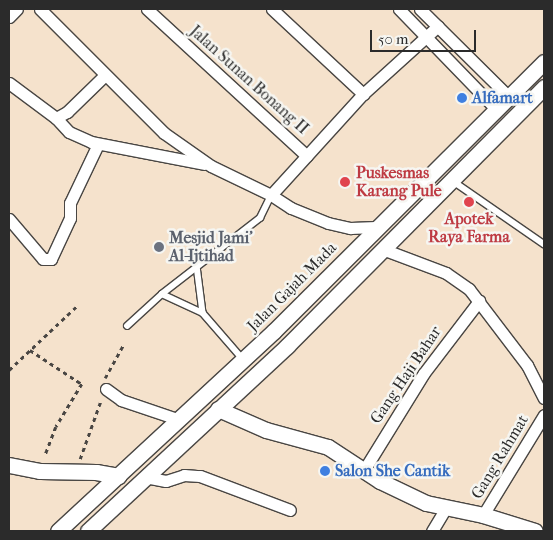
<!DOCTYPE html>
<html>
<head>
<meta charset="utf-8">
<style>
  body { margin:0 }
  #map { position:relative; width:553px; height:540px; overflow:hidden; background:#f5e2cc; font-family:"IM FELL French Canon",serif }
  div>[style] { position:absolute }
  .path>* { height:2.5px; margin-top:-1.25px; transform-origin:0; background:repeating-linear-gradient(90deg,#494643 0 4px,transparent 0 8px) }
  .roads { filter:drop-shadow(1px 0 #494643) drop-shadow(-1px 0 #494643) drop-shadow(0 1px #494643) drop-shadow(0 -1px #494643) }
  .lane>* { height:5.5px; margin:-2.75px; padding:0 2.75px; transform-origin:2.75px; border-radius:2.75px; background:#fff }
  .street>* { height:11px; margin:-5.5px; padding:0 5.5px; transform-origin:5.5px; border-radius:5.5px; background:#fff }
  .secondary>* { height:15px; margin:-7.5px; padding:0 7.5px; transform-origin:7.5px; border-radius:7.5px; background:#fff }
  .dots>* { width:14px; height:14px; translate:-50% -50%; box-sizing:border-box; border:2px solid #f6f6f2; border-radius:50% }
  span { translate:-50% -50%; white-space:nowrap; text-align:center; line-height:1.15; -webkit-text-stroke:5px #f6f6f2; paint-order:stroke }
  .street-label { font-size:16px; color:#2b2b2b }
  .shop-label { font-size:16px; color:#366cbe; font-weight:700 }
  .left { translate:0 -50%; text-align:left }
  .health-label { font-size:16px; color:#be3a42; font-weight:700 }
  .worship-label { font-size:16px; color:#5b616d; font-weight:700 }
  .frame { position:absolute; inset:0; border:10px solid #2b2b2b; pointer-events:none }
  .scale { position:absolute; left:370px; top:30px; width:106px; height:22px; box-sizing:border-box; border:2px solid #2b2b2b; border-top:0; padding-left:6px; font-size:15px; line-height:18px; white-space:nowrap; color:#2b2b2b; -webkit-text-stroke:4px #f6f6f2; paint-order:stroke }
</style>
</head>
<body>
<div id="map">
  <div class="path">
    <i style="left:30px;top:350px;width:62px;rotate:33.2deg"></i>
    <i style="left:82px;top:384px;width:50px;rotate:121.2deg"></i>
    <i style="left:56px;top:427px;width:31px;rotate:111deg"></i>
    <i style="left:9px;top:370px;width:95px;rotate:-43.3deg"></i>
    <i style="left:105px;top:378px;width:39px;rotate:-61deg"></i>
    <i style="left:80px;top:459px;width:63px;rotate:-70.4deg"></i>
  </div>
  <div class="roads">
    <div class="lane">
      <i style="left:453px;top:181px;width:111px;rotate:34.7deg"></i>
      <i style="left:197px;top:266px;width:47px;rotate:82.7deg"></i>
      <i style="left:162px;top:294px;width:124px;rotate:-37.8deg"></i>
      <i style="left:260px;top:218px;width:25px;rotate:-64deg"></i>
      <i style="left:127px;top:326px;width:47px;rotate:-42.4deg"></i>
      <i style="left:162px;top:294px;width:45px;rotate:24.9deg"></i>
      <i style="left:203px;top:313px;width:60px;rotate:49.1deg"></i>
    </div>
    <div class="street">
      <i style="left:40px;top:9px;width:175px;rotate:45deg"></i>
      <i style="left:164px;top:133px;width:57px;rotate:35.1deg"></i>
      <i style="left:211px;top:166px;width:67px;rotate:25.8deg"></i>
      <i style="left:271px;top:195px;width:137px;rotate:-47.7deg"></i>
      <i style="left:363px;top:94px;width:101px;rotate:-42.2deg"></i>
      <i style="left:147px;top:9px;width:217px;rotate:42.6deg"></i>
      <i style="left:272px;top:9px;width:125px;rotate:43deg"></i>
      <i style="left:399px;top:9px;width:141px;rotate:45.9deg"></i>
      <i style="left:420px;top:9px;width:125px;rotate:44.7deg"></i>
      <i style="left:9px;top:17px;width:11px;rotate:-45deg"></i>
      <i style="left:9px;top:83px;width:59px;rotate:36.7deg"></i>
      <i style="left:56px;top:118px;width:13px;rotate:-29deg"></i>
      <i style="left:67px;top:112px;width:52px;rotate:-44.2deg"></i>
      <i style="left:56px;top:118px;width:19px;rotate:47deg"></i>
      <i style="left:69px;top:132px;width:24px;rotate:24deg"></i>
      <i style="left:91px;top:142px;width:115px;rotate:11deg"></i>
      <i style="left:271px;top:195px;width:24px;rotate:33deg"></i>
      <i style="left:291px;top:208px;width:40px;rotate:22deg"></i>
      <i style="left:328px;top:223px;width:23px;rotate:13deg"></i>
      <i style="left:350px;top:228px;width:26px;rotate:-2deg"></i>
      <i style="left:9px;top:219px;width:52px;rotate:49.6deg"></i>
      <i style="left:43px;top:259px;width:8px"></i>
      <i style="left:51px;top:259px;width:45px;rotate:-65.1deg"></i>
      <i style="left:70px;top:218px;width:15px;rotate:-90deg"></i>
      <i style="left:70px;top:203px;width:65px;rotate:-64.6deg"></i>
      <i style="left:385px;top:250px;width:65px;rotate:20.7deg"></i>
      <i style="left:446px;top:273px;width:28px;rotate:35deg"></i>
      <i style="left:469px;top:289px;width:96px;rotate:52.7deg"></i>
      <i style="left:527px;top:365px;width:37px;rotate:63deg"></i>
      <i style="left:106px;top:389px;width:19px;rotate:36deg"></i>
      <i style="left:121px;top:400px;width:62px;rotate:18.7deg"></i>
      <i style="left:364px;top:470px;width:114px;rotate:-58.3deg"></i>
      <i style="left:424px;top:373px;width:91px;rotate:-52.6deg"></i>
      <i style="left:145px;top:477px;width:21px;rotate:11deg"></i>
      <i style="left:166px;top:481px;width:19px;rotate:-18deg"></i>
      <i style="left:184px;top:475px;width:16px;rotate:4deg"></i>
      <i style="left:200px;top:476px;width:96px;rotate:20.7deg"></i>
      <i style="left:483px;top:515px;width:117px;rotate:-58.6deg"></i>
      <i style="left:432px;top:531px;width:26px;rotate:-59deg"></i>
    </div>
    <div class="secondary">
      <i style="left:218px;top:409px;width:52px;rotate:23.6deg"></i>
      <i style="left:266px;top:430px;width:64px;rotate:15.3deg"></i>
      <i style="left:328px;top:447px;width:62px;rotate:33.2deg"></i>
      <i style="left:380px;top:481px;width:51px;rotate:25.6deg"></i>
      <i style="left:426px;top:503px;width:58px;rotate:11.9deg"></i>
      <i style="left:483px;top:515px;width:54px;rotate:17.1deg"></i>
      <i style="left:9px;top:465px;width:32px;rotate:11deg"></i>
      <i style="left:40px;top:471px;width:56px;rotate:1deg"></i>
      <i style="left:96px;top:472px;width:23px;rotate:10deg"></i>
      <i style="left:58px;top:531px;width:294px;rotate:-42.8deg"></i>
      <i style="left:274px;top:331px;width:381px;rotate:-44.9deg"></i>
      <i style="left:88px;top:531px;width:272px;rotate:-42.9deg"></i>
      <i style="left:287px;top:346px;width:365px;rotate:-45.2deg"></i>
    </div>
  </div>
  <div class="dots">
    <i style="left:462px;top:98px;background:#3f7fe0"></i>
    <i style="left:345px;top:182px;background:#e0444e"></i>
    <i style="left:469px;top:202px;background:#e0444e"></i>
    <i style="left:159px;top:247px;background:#6b7280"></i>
    <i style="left:325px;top:471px;background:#3f7fe0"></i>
  </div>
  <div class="street-label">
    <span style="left:249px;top:80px;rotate:42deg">Jalan Sunan Bonang II</span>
    <span style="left:292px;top:287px;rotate:-45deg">Jalan Gajah Mada</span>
    <span style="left:406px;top:375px;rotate:-56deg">Gang Haji Bahar</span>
    <span style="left:500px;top:457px;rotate:-59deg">Gang Rahmat</span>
  </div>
  <div class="shop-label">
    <span class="left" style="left:472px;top:98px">Alfamart</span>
    <span class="left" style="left:335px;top:471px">Salon She Cantik</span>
  </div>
  <div class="health-label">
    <span class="left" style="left:356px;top:182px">Puskesmas<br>Karang Pule</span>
    <span style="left:469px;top:228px">Apotek<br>Raya Farma</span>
  </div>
  <div class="worship-label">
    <span class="left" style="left:169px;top:247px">Mesjid Jami'<br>Al-Ijtihad</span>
  </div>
  <div class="frame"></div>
  <div class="scale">50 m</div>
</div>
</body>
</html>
